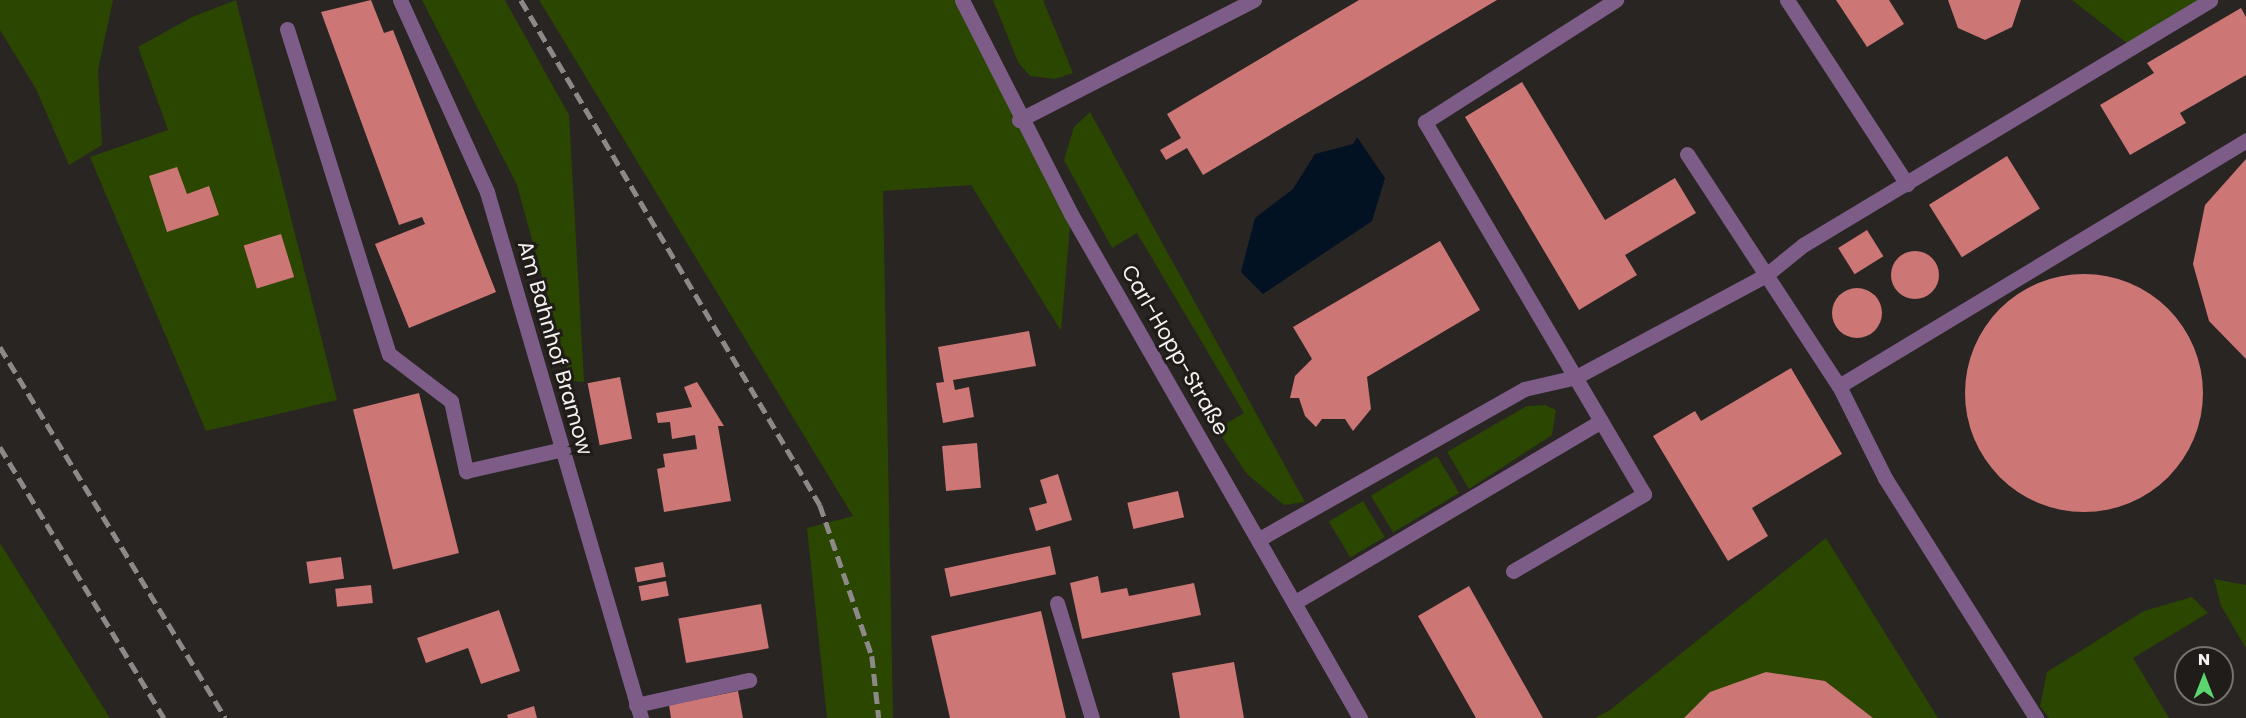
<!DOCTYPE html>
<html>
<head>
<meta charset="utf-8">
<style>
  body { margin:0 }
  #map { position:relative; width:2246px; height:718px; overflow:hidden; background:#282523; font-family:Poppins,sans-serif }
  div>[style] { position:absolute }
  .green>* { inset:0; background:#2b4600; transform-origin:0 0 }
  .water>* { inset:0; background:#021223 }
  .building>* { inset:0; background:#cc7675; transform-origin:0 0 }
  .round { border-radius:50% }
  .minor>* { height:15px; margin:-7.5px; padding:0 7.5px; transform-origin:7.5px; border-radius:7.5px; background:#7d5d87 }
  .rail>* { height:4.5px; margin-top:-2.25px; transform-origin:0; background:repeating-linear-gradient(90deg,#8c8988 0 12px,transparent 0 18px) }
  span { translate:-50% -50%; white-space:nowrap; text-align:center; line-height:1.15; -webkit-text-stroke:6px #1f1c19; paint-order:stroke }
  .street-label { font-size:21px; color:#f5f2f1 }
  .north { position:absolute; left:2174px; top:646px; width:60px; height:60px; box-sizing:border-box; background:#1f1c19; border:2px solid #75726f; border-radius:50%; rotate:0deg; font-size:16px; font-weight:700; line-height:24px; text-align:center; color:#f5f2f1 }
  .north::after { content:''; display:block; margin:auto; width:21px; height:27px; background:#5bd56d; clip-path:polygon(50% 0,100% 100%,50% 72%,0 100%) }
</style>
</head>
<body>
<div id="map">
  <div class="green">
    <i style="clip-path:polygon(0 0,113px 0,98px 70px,102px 145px,69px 165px,36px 89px,0 30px)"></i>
    <i style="clip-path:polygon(236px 0,337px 400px,206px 431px,90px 157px,168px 130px,138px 47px,192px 17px)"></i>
    <i style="clip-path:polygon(422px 0,505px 0,569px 115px,584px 382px,571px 381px,517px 185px)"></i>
    <i style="clip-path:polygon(539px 0,962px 0,1071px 214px,1061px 331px,971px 185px,883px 191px,893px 718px,827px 718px,807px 528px,853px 516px)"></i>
    <i style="clip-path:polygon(993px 0,1043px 0,1073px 73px,1055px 79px,1030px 76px,1018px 62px)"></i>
    <i style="clip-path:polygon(2072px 0,2210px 0,2132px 47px)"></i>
    <i style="clip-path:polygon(1090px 112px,1305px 502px,1284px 505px,1247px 474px,1217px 429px,1244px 413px,1137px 233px,1112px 248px,1064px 160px,1074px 127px)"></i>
    <i style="clip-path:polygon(1545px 405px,1556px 410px,1552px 435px,1469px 489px,1447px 452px,1527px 406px)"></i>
    <i style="left:1437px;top:456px;width:43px;height:77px;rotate:59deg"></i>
    <i style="left:1363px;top:501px;width:42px;height:40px;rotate:59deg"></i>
    <i style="clip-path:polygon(1826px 538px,1938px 718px,1595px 718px,1610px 710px)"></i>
    <i style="clip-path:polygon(0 543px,110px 718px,0 718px)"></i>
    <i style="clip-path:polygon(2214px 579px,2246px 585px,2246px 648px,2221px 606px)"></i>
    <i style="clip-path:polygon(2192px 597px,2208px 613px,2133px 658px,2169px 718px,2049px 718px,2040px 706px,2047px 672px,2144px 611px)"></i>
  </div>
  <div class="water">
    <i style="clip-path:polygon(1357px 137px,1385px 178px,1372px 221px,1263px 294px,1241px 272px,1255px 218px,1293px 189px,1315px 154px,1353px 144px)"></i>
  </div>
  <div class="building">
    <i style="clip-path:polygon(371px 0,384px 33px,393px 30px,496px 292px,409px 328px,375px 244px,425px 224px,422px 217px,399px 225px,321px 12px)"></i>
    <i style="clip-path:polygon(1359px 0,1497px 0,1203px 175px,1187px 148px,1166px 160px,1160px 150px,1181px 138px,1167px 114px)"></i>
    <i style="clip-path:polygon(1836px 0,1889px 0,1904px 24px,1867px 47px)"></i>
    <i style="clip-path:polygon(1948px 0,2021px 0,2012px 27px,1985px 40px,1958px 28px)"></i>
    <i style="clip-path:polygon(2241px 8px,2246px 17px,2246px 75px,2180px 113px,2186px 123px,2130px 155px,2100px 105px,2154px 73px,2147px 63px)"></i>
    <i style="clip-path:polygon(1522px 82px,1605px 220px,1675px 178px,1696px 213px,1625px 255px,1637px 275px,1579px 310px,1465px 117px)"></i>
    <i style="left:2007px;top:156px;width:62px;height:92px;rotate:58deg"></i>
    <i style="clip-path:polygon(2246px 159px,2246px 359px,2209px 321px,2193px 264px,2205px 205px)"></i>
    <i style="clip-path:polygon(177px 167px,187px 194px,209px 186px,219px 215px,167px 232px,149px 176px)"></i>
    <i style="left:1867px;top:230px;width:31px;height:34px;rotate:58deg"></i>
    <i style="left:281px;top:234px;width:45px;height:39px;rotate:73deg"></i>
    <i style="clip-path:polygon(1440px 241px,1480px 310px,1367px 377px,1371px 409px,1353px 431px,1345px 419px,1322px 419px,1316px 427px,1305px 416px,1299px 398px,1290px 398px,1295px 376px,1312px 359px,1293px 327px)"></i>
    <i class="round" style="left:1891px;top:251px;width:48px;height:48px"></i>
    <i class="round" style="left:1965px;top:274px;width:238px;height:238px"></i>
    <i class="round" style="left:1832px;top:288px;width:50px;height:50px"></i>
    <i style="clip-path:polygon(1029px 331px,1036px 366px,953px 380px,955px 390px,969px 387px,974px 417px,943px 423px,936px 383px,944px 382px,938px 347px)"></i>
    <i style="clip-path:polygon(1791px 368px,1842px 454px,1752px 508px,1768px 536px,1728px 561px,1653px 436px,1695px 411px,1701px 421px)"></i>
    <i style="left:620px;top:377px;width:63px;height:33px;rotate:79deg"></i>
    <i style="clip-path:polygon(697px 382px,724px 426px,718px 426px,731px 501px,664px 512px,657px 469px,665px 467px,663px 454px,697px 449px,695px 435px,672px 439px,670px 422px,658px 423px,656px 413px,692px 407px,684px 387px)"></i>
    <i style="left:419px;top:393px;width:165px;height:68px;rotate:76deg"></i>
    <i style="left:977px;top:443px;width:45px;height:35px;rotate:85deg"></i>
    <i style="clip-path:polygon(1058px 474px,1072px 520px,1036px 531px,1029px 508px,1047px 503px,1040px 480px)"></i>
    <i style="left:1178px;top:491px;width:27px;height:52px;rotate:77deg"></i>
    <i style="left:1050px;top:546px;width:29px;height:108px;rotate:78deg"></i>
    <i style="left:341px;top:557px;width:22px;height:35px;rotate:82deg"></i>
    <i style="left:663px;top:562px;width:15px;height:29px;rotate:79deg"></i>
    <i style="clip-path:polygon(1098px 576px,1101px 593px,1127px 588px,1129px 596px,1194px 583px,1201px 615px,1082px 639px,1070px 583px)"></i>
    <i style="left:666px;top:581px;width:15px;height:28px;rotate:79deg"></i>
    <i style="left:371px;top:585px;width:18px;height:36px;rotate:84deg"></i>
    <i style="clip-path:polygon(1469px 586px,1515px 668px,1543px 718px,1476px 718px,1418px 616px)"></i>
    <i style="left:761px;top:604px;width:45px;height:84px;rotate:80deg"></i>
    <i style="clip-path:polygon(499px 610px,520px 671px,481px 684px,468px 648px,426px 663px,417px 638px)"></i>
    <i style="clip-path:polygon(1041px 611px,1066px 718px,950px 718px,931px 636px)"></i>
    <i style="clip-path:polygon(1234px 662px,1244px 718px,1180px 718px,1172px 673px)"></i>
    <i style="clip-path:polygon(1766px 672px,1825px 681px,1873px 718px,1684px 718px,1710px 692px)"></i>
    <i style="clip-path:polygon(738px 691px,743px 718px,671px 718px,669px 705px)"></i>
    <i style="clip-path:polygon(534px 706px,537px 718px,508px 718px,507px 715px)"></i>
  </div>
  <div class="minor">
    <i style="left:400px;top:0;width:211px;rotate:65.6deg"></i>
    <i style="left:487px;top:192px;width:548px;rotate:73.68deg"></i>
    <i style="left:962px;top:0;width:240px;rotate:63deg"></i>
    <i style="left:1071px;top:214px;width:581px;rotate:60.17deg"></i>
    <i style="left:1787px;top:0;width:220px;rotate:56.9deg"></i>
    <i style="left:287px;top:29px;width:341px;rotate:72.6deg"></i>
    <i style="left:389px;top:354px;width:78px;rotate:37.2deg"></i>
    <i style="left:451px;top:401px;width:72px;rotate:77.9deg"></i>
    <i style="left:466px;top:471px;width:99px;rotate:-12.8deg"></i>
    <i style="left:1019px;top:120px;width:264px;rotate:-27.1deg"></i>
    <i style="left:1687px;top:154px;width:277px;rotate:56.8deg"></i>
    <i style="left:1839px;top:386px;width:103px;rotate:63.4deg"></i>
    <i style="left:1885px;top:478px;width:284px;rotate:57.8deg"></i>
    <i style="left:1839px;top:386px;width:476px;rotate:-31.1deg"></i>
    <i style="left:1261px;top:538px;width:302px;rotate:-29.5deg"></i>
    <i style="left:1524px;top:389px;width:53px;rotate:-13deg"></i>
    <i style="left:1576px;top:377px;width:216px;rotate:-28.2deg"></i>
    <i style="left:1766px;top:275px;width:48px;rotate:-39deg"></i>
    <i style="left:1803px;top:245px;width:475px;rotate:-31deg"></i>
    <i style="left:1513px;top:571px;width:152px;rotate:-30.4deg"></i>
    <i style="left:1644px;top:494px;width:432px;rotate:-120.5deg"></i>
    <i style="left:1425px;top:122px;width:227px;rotate:-32.6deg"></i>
    <i style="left:1297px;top:601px;width:353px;rotate:-30.6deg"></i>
    <i style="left:1057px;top:603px;width:120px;rotate:73.1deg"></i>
    <i style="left:636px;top:705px;width:116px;rotate:-12.5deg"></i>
  </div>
  <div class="rail">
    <i style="left:521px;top:0;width:587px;rotate:59.37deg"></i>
    <i style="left:820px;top:505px;width:160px;rotate:71deg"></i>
    <i style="left:872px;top:656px;width:62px;rotate:83.6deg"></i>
    <i style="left:0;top:347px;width:434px;rotate:58.7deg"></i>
    <i style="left:0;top:447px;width:317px;rotate:58.8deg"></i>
  </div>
  <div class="street-label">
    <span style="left:555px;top:348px;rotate:74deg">Am Bahnhof Bramow</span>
    <span style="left:1175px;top:350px;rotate:60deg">Carl-Hopp-Straße</span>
  </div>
  <div class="north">N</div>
</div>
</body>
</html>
